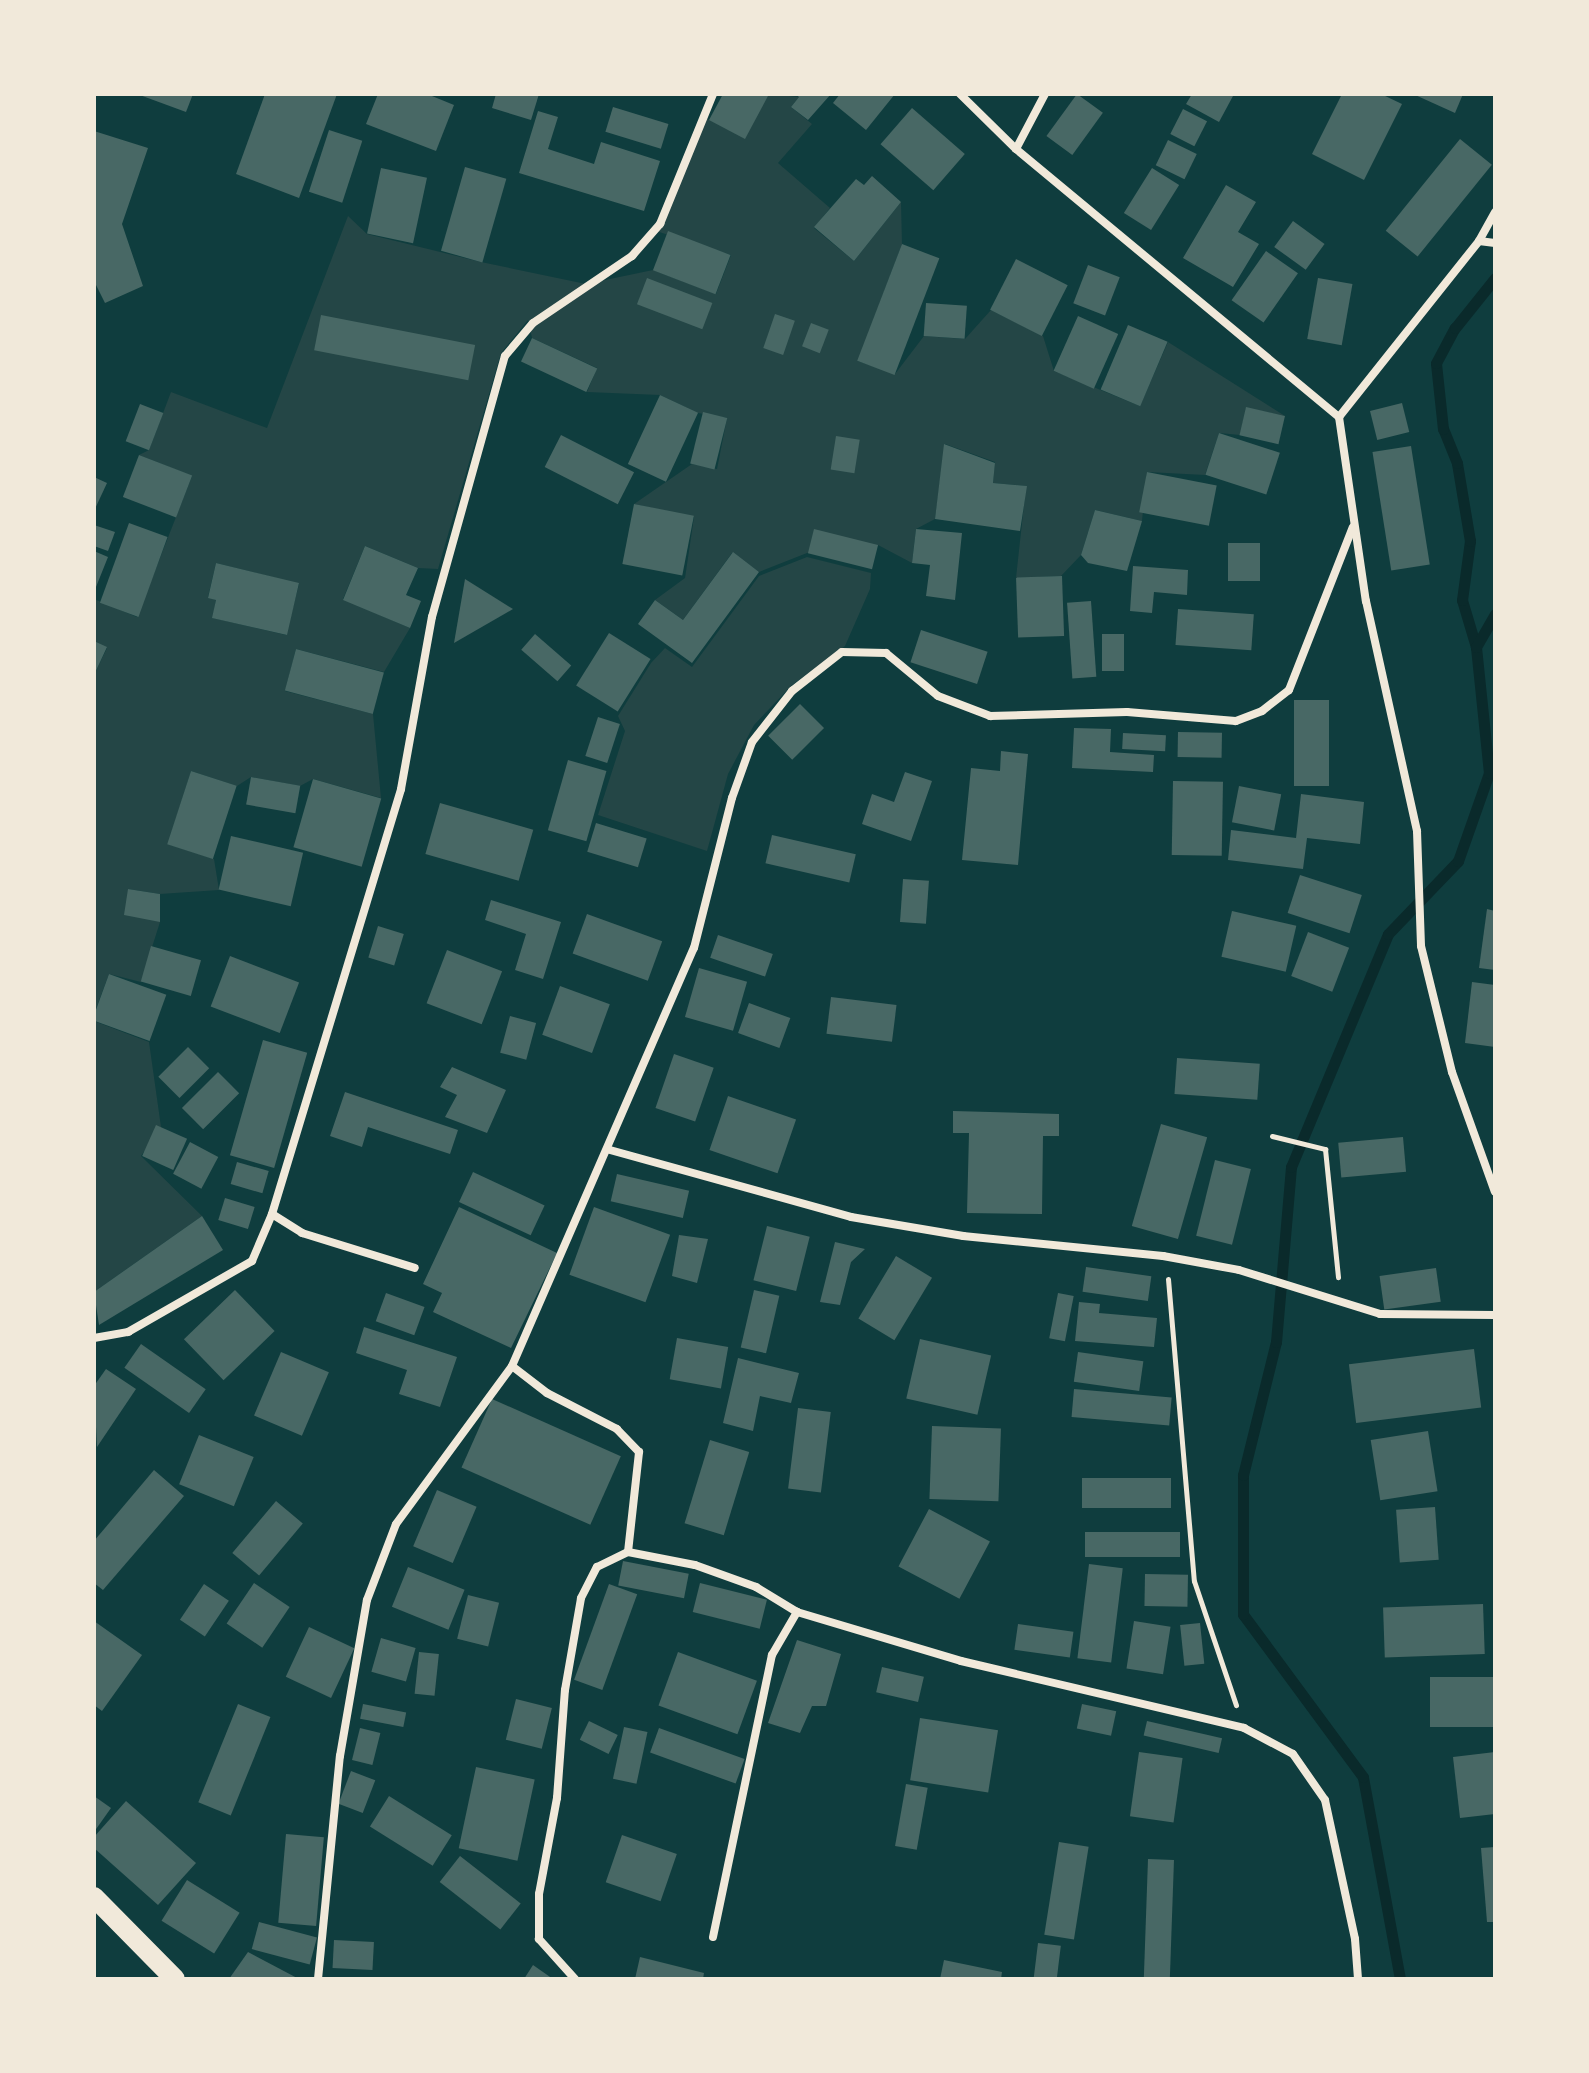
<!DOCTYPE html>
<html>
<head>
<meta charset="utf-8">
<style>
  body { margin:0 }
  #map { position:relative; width:1589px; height:2073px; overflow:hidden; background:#0f3d3e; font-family:"DejaVu Sans",sans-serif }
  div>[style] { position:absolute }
  .green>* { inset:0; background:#244646 }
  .stream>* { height:11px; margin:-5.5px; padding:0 5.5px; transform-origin:5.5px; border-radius:5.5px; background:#0a2a2b }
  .building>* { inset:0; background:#486865; transform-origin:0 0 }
  .path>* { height:5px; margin:-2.5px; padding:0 2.5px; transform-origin:2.5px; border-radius:2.5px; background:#f1e9da }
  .minor>* { height:8px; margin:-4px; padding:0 4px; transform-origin:4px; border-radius:4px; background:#f1e9da }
  .primary>* { height:20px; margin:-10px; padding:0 10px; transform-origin:10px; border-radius:10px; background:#f1e9da }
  span { translate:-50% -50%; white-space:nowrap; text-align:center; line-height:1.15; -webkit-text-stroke:7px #f1e9da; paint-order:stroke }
  .frame { position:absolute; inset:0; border:96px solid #f1e9da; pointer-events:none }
</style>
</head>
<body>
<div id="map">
  <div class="green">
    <i style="clip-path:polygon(evenodd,769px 94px,799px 97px,791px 107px,812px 124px,778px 163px,830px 208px,814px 228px,854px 261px,901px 202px,902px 244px,858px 361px,895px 374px,924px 336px,965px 339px,991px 310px,1043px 336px,1054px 371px,1140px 406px,1168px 342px,1285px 416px,1246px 408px,1240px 435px,1219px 433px,1205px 475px,1147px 472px,1142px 521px,1095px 510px,1081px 555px,1061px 576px,1016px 578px,1026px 486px,993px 483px,995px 462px,945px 444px,935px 519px,916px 529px,912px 563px,878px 545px,807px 553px,759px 572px,732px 553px,683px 620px,655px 600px,685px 578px,694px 517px,634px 504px,692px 464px,717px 469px,727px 418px,698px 413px,660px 395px,587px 392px,597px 368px,532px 338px,528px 320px,501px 353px,438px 569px,418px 568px,365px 546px,343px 599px,410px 628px,384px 672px,296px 649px,285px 691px,373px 714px,381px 798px,313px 779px,300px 786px,251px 777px,237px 786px,191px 771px,168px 844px,214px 859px,219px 890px,160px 894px,128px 889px,160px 922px,141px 982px,109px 974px,94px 1014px,94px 675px,107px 648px,94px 641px,94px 599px,137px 617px,192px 476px,139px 455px,149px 450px,171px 392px,267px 428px,348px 216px,367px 234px,481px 262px,586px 284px,653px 270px,716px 294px,731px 255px,653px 230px,702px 114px,709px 120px,769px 94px,216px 563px,299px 584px,286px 635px,213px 618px,216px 600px,208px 597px,216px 563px)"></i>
    <i style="clip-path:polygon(807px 557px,871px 573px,870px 589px,845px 646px,792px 685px,754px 725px,728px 774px,707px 851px,598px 815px,625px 731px,618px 716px,651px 663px,665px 648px,692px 667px,759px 576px)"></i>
    <i style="clip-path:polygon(94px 1021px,149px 1042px,161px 1127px,141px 1156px,202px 1216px,94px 1292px)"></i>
  </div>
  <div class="stream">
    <i style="left:1476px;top:647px;width:49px;rotate:-106.6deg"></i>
    <i style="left:1462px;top:600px;width:60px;rotate:-82.3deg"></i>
    <i style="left:1470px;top:541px;width:79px;rotate:-99.5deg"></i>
    <i style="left:1457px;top:463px;width:37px;rotate:-112deg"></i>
    <i style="left:1443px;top:429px;width:66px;rotate:-96.1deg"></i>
    <i style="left:1436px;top:363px;width:40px;rotate:-62deg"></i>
    <i style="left:1455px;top:328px;width:64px;rotate:-51.3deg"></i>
    <i style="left:1400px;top:1979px;width:205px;rotate:-100.4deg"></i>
    <i style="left:1363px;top:1777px;width:202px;rotate:-126.4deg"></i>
    <i style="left:1243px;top:1614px;width:139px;rotate:-90deg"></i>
    <i style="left:1243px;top:1475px;width:137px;rotate:-76.1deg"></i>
    <i style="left:1276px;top:1342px;width:176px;rotate:-85.1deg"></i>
    <i style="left:1291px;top:1167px;width:252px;rotate:-67.4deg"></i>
    <i style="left:1388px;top:934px;width:101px;rotate:-46.2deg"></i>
    <i style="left:1458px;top:861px;width:93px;rotate:-70.6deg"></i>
    <i style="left:1489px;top:773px;width:127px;rotate:-95.9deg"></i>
    <i style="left:1476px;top:647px;width:38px;rotate:-60deg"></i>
  </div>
  <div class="building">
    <i style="clip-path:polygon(137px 94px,193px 94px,186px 112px)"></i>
    <i style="clip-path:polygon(265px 94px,337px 94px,299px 198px,236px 174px)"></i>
    <i style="clip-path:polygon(378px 94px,427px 94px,454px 105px,436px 151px,366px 124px)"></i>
    <i style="clip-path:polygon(496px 94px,539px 94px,531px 120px,492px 108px)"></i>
    <i style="clip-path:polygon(723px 94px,769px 94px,745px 139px,709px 120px)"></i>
    <i style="clip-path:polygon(795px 94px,831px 94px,808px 120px,791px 107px,799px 97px)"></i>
    <i style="clip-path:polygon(840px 94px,895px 94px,866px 130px,833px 103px)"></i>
    <i style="left:1077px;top:94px;width:32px;height:52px;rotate:36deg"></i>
    <i style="clip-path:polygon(1192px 94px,1229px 94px,1233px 96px,1219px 122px,1186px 104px)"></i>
    <i style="clip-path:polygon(1342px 94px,1381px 94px,1402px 104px,1364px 180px,1312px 154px)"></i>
    <i style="clip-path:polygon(1413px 94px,1463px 94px,1455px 113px)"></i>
    <i style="left:613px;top:107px;width:58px;height:26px;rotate:17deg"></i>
    <i style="left:912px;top:108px;width:70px;height:48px;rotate:41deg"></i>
    <i style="left:1183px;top:109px;width:27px;height:28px;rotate:27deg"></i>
    <i style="clip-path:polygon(538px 111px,558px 117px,548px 149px,594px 164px,601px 142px,660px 161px,644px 211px,519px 173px)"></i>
    <i style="left:329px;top:130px;width:35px;height:65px;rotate:18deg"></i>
    <i style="clip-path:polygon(94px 131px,148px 148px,122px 224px,143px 286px,105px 303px,94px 281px)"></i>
    <i style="left:1460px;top:139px;width:41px;height:118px;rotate:39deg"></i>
    <i style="left:1168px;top:140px;width:32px;height:28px;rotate:26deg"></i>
    <i style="left:465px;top:167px;width:43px;height:87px;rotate:16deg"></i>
    <i style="left:381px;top:168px;width:47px;height:67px;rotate:12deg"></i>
    <i style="left:1152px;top:168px;width:32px;height:53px;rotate:32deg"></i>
    <i style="clip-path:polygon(872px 176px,901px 202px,854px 261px,814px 227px,856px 179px,864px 185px)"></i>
    <i style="clip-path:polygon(1226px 185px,1256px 202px,1238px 232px,1259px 244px,1233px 287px,1183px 258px)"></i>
    <i style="left:1293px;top:221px;width:39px;height:32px;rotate:36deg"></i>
    <i style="left:668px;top:231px;width:67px;height:42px;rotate:21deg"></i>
    <i style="left:902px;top:244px;width:40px;height:125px;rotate:21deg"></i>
    <i style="left:1266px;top:251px;width:39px;height:60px;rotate:35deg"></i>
    <i style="left:1016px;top:259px;width:58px;height:57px;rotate:27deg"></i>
    <i style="left:1088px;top:265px;width:34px;height:41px;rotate:21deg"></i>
    <i style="left:647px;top:278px;width:70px;height:28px;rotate:21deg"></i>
    <i style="left:1318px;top:278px;width:35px;height:62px;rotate:10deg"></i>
    <i style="left:926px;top:303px;width:41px;height:33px;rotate:4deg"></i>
    <i style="left:775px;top:314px;width:21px;height:36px;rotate:19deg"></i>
    <i style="left:321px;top:315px;width:157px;height:36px;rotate:11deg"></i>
    <i style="left:1078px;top:316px;width:44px;height:60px;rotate:24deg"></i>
    <i style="left:811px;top:323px;width:19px;height:25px;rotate:21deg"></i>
    <i style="left:1128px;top:325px;width:43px;height:70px;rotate:23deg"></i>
    <i style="left:532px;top:338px;width:72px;height:26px;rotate:25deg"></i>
    <i style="left:660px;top:395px;width:42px;height:76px;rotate:25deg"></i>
    <i style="left:1402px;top:403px;width:30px;height:33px;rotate:76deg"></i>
    <i style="left:140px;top:404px;width:25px;height:40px;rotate:21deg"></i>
    <i style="left:1246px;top:407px;width:40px;height:29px;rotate:13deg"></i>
    <i style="left:703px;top:412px;width:25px;height:53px;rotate:14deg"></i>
    <i style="left:1219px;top:433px;width:64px;height:44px;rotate:18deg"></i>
    <i style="left:561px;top:435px;width:82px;height:36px;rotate:27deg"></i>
    <i style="left:836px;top:436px;width:24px;height:34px;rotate:9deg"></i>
    <i style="clip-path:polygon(944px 444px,995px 463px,993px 483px,1027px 486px,1020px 531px,935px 519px)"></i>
    <i style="left:1411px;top:446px;width:120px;height:39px;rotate:81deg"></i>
    <i style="left:139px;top:455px;width:57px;height:45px;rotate:21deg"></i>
    <i style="left:1147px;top:472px;width:71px;height:41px;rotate:11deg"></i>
    <i style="clip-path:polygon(94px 477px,107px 483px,94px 511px)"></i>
    <i style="left:634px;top:504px;width:61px;height:61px;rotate:11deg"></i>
    <i style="clip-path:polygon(1095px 510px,1142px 521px,1127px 571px,1088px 563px,1081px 555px)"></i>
    <i style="left:129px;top:523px;width:41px;height:85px;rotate:20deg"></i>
    <i style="clip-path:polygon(94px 525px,115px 532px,108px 551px,94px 546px)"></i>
    <i style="left:814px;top:529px;width:66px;height:25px;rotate:14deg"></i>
    <i style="clip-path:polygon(916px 529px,962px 533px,955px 600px,926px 596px,930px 565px,912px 563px)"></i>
    <i style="left:1228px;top:543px;width:32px;height:38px"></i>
    <i style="clip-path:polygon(365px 546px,418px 568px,406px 595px,421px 601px,410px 628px,343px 600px)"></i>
    <i style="clip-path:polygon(94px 551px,108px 557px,94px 592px)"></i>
    <i style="clip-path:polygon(733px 552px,759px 572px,692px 663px,638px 624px,655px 600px,683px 620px)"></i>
    <i style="clip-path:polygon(216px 563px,299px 583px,287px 635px,212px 618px,216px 600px,208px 598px)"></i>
    <i style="clip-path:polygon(1133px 566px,1188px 570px,1187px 595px,1154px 592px,1152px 613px,1130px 611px)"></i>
    <i style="left:1062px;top:576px;width:60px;height:46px;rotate:88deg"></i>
    <i style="clip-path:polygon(465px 579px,513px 609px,454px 643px)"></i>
    <i style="left:1091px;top:601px;width:76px;height:24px;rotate:86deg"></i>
    <i style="left:1178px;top:609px;width:76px;height:36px;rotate:4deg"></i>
    <i style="left:921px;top:630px;width:70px;height:34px;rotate:18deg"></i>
    <i style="left:609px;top:633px;width:49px;height:62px;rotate:32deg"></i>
    <i style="left:535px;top:634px;width:48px;height:21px;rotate:41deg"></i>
    <i style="left:1102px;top:634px;width:22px;height:37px"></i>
    <i style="clip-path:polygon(94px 641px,107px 647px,94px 675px)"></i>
    <i style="left:296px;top:649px;width:91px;height:43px;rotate:15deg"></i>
    <i style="left:1294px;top:700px;width:35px;height:86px"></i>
    <i style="left:800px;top:704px;width:34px;height:45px;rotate:45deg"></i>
    <i style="left:598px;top:717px;width:23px;height:41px;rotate:18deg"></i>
    <i style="clip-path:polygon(1074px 728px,1111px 729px,1110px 752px,1154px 755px,1153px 772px,1072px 768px)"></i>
    <i style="left:1178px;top:732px;width:44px;height:25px;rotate:1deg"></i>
    <i style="left:1123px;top:733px;width:43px;height:16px;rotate:3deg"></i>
    <i style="clip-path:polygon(1001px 751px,1028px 754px,1018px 865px,962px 860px,971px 768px,1000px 771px)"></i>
    <i style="left:568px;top:760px;width:40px;height:73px;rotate:16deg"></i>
    <i style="left:191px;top:771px;width:48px;height:77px;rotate:18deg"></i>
    <i style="clip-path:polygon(905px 772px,932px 781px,911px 841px,862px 824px,872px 794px,894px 802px)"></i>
    <i style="left:251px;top:777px;width:50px;height:28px;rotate:10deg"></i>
    <i style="left:313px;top:779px;width:71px;height:71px;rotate:16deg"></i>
    <i style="left:1173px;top:781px;width:50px;height:74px;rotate:1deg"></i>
    <i style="left:1239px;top:786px;width:43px;height:37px;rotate:11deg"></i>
    <i style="clip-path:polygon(1301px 794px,1364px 802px,1360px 844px,1307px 838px,1303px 869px,1228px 860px,1231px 830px,1296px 838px)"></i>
    <i style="left:440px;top:803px;width:97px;height:53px;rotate:16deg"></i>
    <i style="left:596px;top:823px;width:53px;height:30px;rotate:17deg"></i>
    <i style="left:772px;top:835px;width:86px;height:29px;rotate:13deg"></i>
    <i style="left:231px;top:836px;width:74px;height:55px;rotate:13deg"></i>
    <i style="left:1300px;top:875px;width:65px;height:40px;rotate:18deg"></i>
    <i style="left:903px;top:879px;width:26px;height:43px;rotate:4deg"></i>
    <i style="clip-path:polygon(128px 889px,160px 894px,160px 922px,124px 915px)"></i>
    <i style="clip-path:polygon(491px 900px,561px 922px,543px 979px,515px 970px,526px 934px,485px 920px)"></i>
    <i style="clip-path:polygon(1487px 909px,1495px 911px,1495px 970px,1479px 968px)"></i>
    <i style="left:1232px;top:911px;width:66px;height:47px;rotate:13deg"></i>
    <i style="left:587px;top:914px;width:80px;height:42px;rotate:20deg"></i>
    <i style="left:378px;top:926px;width:27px;height:33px;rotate:17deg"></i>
    <i style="left:1308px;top:932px;width:44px;height:47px;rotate:21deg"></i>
    <i style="left:718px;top:935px;width:58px;height:24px;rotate:19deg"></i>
    <i style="left:151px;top:946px;width:52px;height:37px;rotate:16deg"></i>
    <i style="left:447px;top:950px;width:59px;height:57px;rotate:21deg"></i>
    <i style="left:230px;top:956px;width:74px;height:54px;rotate:21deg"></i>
    <i style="left:699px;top:968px;width:50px;height:51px;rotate:16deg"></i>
    <i style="left:109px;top:974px;width:61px;height:49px;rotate:20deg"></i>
    <i style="clip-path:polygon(1472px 982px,1495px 985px,1495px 1047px,1465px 1043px)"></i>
    <i style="left:560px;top:986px;width:53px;height:52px;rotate:20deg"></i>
    <i style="left:831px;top:997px;width:66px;height:37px;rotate:7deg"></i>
    <i style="left:749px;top:1003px;width:44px;height:32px;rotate:20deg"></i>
    <i style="left:510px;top:1016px;width:27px;height:38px;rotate:15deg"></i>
    <i style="left:263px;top:1040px;width:46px;height:120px;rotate:16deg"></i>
    <i style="left:188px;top:1047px;width:30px;height:42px;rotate:45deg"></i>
    <i style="left:674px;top:1054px;width:42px;height:57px;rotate:19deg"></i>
    <i style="left:1177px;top:1058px;width:83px;height:36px;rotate:4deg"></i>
    <i style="clip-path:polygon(452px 1067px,506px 1090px,487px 1133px,445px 1117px,457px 1095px,440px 1087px)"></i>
    <i style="left:218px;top:1072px;width:30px;height:51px;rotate:45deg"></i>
    <i style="clip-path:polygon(345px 1092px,458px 1130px,450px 1154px,368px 1127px,362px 1147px,330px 1136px)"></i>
    <i style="left:728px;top:1096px;width:72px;height:57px;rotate:19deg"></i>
    <i style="clip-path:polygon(953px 1111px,1059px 1114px,1059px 1136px,1043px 1136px,1042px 1214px,967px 1213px,969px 1133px,953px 1133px)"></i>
    <i style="left:1161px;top:1124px;width:48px;height:106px;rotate:16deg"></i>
    <i style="left:156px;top:1125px;width:34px;height:34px;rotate:24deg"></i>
    <i style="left:1403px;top:1137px;width:35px;height:65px;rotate:85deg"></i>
    <i style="left:190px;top:1142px;width:32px;height:36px;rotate:28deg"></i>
    <i style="left:1215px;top:1160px;width:37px;height:78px;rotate:14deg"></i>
    <i style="left:237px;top:1162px;width:33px;height:23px;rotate:16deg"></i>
    <i style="left:473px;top:1172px;width:79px;height:33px;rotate:25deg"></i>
    <i style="left:617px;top:1174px;width:74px;height:28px;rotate:13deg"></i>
    <i style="left:225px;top:1198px;width:31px;height:23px;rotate:17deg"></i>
    <i style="clip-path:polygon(459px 1207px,557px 1253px,511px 1348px,433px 1312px,442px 1293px,423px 1284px)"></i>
    <i style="left:594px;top:1207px;width:81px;height:72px;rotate:20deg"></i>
    <i style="clip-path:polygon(202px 1216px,223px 1250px,99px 1325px,94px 1292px)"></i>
    <i style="left:767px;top:1226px;width:44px;height:56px;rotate:14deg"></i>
    <i style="clip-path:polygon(679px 1235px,708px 1239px,697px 1283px,672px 1276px)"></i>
    <i style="clip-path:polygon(835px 1242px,865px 1249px,851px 1262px,840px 1305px,820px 1302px)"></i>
    <i style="left:896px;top:1256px;width:42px;height:73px;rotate:31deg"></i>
    <i style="left:1086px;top:1267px;width:66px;height:25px;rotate:8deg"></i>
    <i style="left:1436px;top:1268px;width:34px;height:57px;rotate:82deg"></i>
    <i style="left:235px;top:1290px;width:57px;height:71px;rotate:46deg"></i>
    <i style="left:754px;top:1290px;width:26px;height:59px;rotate:13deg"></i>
    <i style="left:386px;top:1293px;width:41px;height:30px;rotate:20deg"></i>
    <i style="left:1058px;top:1293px;width:16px;height:46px;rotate:11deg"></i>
    <i style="clip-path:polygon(1079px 1302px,1100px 1304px,1099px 1313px,1157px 1318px,1154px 1347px,1075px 1341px)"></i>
    <i style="clip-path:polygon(364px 1327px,457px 1357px,440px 1407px,399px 1394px,407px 1370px,356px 1353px)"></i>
    <i style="left:677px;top:1338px;width:52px;height:42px;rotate:10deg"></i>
    <i style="left:920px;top:1339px;width:73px;height:61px;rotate:13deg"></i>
    <i style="left:141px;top:1344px;width:79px;height:29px;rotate:35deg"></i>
    <i style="left:1474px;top:1349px;width:59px;height:126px;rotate:83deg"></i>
    <i style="left:281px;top:1352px;width:52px;height:69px;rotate:23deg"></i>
    <i style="left:1078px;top:1352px;width:66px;height:30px;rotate:8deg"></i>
    <i style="clip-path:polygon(738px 1358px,799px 1373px,791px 1403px,760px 1396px,753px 1431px,723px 1423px)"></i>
    <i style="clip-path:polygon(106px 1369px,136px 1389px,97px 1447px,94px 1386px)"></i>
    <i style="left:1074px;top:1389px;width:98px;height:28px;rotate:5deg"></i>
    <i style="left:492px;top:1399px;width:141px;height:75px;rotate:24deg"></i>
    <i style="left:798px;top:1408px;width:33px;height:81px;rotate:7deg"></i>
    <i style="left:932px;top:1426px;width:69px;height:73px;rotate:2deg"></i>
    <i style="left:1428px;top:1431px;width:61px;height:58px;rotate:81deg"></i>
    <i style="left:199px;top:1435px;width:59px;height:53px;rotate:22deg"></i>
    <i style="left:710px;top:1440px;width:41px;height:87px;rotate:17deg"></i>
    <i style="clip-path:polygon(154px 1470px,184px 1496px,103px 1590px,94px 1583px,94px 1541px)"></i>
    <i style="left:1082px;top:1478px;width:89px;height:30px"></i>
    <i style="left:437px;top:1490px;width:43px;height:61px;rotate:23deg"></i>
    <i style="left:276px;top:1501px;width:35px;height:68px;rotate:40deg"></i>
    <i style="left:1435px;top:1507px;width:53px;height:39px;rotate:86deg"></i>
    <i style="left:929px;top:1509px;width:69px;height:65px;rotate:28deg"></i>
    <i style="left:1085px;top:1532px;width:95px;height:25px"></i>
    <i style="left:623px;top:1561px;width:67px;height:25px;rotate:11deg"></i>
    <i style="left:1089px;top:1564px;width:34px;height:95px;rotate:7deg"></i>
    <i style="left:408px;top:1567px;width:61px;height:43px;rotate:22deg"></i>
    <i style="left:1145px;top:1574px;width:43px;height:32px;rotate:1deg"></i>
    <i style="left:254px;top:1583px;width:43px;height:49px;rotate:34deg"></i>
    <i style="left:700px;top:1583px;width:69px;height:30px;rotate:14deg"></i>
    <i style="left:204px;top:1584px;width:30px;height:43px;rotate:34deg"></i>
    <i style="left:609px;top:1584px;width:30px;height:102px;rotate:20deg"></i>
    <i style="left:468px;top:1595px;width:32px;height:45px;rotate:14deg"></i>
    <i style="left:1483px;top:1604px;width:50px;height:100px;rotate:88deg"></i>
    <i style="clip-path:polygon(94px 1621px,142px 1655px,102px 1711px,94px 1705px)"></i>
    <i style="left:1134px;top:1621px;width:37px;height:48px;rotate:9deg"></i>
    <i style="left:1200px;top:1623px;width:41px;height:20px;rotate:84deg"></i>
    <i style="left:1018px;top:1624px;width:56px;height:26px;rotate:8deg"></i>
    <i style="left:309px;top:1627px;width:50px;height:55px;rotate:25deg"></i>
    <i style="left:381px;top:1638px;width:36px;height:35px;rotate:16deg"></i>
    <i style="clip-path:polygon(797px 1640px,841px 1654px,826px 1706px,812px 1706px,800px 1733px,768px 1723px)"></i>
    <i style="left:419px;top:1652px;width:20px;height:42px;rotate:6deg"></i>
    <i style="left:678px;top:1652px;width:84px;height:57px;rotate:20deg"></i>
    <i style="left:882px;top:1667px;width:43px;height:26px;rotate:13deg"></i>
    <i style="left:1495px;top:1677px;width:50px;height:65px;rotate:90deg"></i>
    <i style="left:516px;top:1699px;width:37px;height:42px;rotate:14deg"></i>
    <i style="left:238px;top:1704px;width:35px;height:106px;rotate:22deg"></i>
    <i style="left:363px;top:1704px;width:44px;height:15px;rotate:11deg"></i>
    <i style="left:1082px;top:1704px;width:35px;height:25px;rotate:12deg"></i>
    <i style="left:920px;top:1718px;width:79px;height:63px;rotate:9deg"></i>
    <i style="left:589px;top:1721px;width:32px;height:21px;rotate:26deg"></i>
    <i style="left:1147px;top:1721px;width:77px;height:15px;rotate:13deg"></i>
    <i style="left:624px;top:1727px;width:24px;height:53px;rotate:12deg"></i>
    <i style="left:360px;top:1728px;width:21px;height:33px;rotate:14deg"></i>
    <i style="left:659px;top:1728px;width:91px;height:26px;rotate:20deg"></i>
    <i style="left:1139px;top:1752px;width:44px;height:65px;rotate:8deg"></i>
    <i style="clip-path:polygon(1495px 1752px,1495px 1814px,1460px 1818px,1453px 1757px)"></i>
    <i style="left:476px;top:1767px;width:60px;height:83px;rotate:12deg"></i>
    <i style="left:351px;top:1771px;width:26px;height:35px;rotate:21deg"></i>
    <i style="left:906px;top:1784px;width:22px;height:63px;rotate:10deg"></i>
    <i style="clip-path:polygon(94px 1796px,111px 1808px,94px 1832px)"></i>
    <i style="left:389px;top:1796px;width:74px;height:36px;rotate:32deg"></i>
    <i style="clip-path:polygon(126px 1801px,196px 1863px,158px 1905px,94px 1848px,94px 1837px)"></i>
    <i style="left:286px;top:1834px;width:38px;height:89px;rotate:5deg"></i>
    <i style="left:622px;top:1835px;width:58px;height:50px;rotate:19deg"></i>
    <i style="left:1059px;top:1842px;width:30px;height:94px;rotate:9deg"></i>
    <i style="clip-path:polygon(1495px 1847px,1495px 1922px,1487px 1922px,1481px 1848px)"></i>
    <i style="left:460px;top:1856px;width:77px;height:33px;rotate:38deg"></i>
    <i style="left:1148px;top:1859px;width:26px;height:120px;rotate:2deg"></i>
    <i style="left:187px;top:1880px;width:62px;height:48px;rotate:32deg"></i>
    <i style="left:259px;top:1922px;width:60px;height:28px;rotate:15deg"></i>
    <i style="left:334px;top:1940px;width:40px;height:28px;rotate:3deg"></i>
    <i style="left:1038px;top:1943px;width:23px;height:36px;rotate:7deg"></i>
    <i style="clip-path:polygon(248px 1952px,299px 1979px,229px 1979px)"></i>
    <i style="clip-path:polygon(640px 1957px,704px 1973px,703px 1979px,635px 1979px)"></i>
    <i style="clip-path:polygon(944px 1960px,1002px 1972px,1001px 1979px,940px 1979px)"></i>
    <i style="clip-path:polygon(533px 1965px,553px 1979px,524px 1979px)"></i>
  </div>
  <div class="path">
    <i style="left:1272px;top:1136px;width:55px;rotate:13.8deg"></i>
    <i style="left:1325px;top:1149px;width:129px;rotate:84.2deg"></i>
    <i style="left:1168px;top:1279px;width:303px;rotate:85.1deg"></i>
    <i style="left:1194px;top:1581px;width:131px;rotate:71.3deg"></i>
  </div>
  <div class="minor">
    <i style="left:960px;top:94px;width:78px;rotate:44.5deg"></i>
    <i style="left:1016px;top:149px;width:420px;rotate:39.7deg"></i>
    <i style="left:1339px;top:417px;width:186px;rotate:81.7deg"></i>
    <i style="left:1366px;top:601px;width:236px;rotate:77.5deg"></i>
    <i style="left:1417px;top:831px;width:115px;rotate:88deg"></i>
    <i style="left:1421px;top:946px;width:130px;rotate:76.2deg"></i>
    <i style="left:1452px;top:1072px;width:127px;rotate:70.3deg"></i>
    <i style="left:1016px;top:149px;width:62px;rotate:-62.2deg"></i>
    <i style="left:1479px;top:241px;width:33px;rotate:-61deg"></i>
    <i style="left:1339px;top:417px;width:225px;rotate:-51.5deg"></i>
    <i style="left:1479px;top:241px;width:16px;rotate:7deg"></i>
    <i style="left:610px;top:1150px;width:250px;rotate:15.5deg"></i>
    <i style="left:851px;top:1217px;width:114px;rotate:9.6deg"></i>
    <i style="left:963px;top:1236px;width:201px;rotate:5.7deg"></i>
    <i style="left:1163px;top:1256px;width:77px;rotate:10.4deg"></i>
    <i style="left:1239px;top:1270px;width:148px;rotate:17.3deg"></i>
    <i style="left:1380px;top:1314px;width:115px;rotate:0.5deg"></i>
    <i style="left:272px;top:1214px;width:36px;rotate:32deg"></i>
    <i style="left:302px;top:1233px;width:118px;rotate:17.2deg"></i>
    <i style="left:94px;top:1338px;width:35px;rotate:-10deg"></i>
    <i style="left:128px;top:1332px;width:143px;rotate:-29.8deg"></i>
    <i style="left:252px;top:1261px;width:51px;rotate:-66.9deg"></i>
    <i style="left:272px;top:1214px;width:444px;rotate:-73.1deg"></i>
    <i style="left:401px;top:789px;width:175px;rotate:-79.8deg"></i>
    <i style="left:432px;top:617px;width:271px;rotate:-74.4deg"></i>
    <i style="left:505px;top:356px;width:43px;rotate:-49.7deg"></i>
    <i style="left:533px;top:323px;width:120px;rotate:-34.1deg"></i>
    <i style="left:632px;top:256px;width:43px;rotate:-48.8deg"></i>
    <i style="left:660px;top:224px;width:140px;rotate:-67.8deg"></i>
    <i style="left:628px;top:1552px;width:101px;rotate:-83.7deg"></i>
    <i style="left:639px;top:1452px;width:32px;rotate:-134deg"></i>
    <i style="left:617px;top:1429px;width:79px;rotate:-152.8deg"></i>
    <i style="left:547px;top:1393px;width:44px;rotate:-142.4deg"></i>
    <i style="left:512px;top:1366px;width:456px;rotate:-66.5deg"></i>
    <i style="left:694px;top:948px;width:155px;rotate:-75.8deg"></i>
    <i style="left:732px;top:798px;width:59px;rotate:-70.3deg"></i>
    <i style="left:752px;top:742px;width:65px;rotate:-51.9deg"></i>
    <i style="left:792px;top:691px;width:63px;rotate:-38deg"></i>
    <i style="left:842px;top:652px;width:44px;rotate:1.3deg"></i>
    <i style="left:886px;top:653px;width:67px;rotate:39.6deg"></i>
    <i style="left:938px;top:696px;width:56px;rotate:21deg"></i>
    <i style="left:990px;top:716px;width:137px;rotate:-1.7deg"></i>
    <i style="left:1127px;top:712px;width:109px;rotate:4.7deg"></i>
    <i style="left:1236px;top:721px;width:28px;rotate:-21deg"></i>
    <i style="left:1262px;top:711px;width:34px;rotate:-38deg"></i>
    <i style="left:1289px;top:690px;width:175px;rotate:-68.6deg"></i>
    <i style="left:628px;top:1552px;width:68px;rotate:11deg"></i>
    <i style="left:695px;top:1565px;width:65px;rotate:19.8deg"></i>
    <i style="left:756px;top:1587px;width:48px;rotate:31.4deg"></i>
    <i style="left:797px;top:1612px;width:171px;rotate:16.6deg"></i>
    <i style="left:961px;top:1661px;width:291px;rotate:13.3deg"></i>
    <i style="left:1244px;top:1728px;width:55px;rotate:28deg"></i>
    <i style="left:1293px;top:1754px;width:56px;rotate:55.2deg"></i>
    <i style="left:1325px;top:1800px;width:142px;rotate:77.8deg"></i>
    <i style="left:1355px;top:1939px;width:40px;rotate:85.7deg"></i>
    <i style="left:713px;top:1937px;width:288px;rotate:-78.2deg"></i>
    <i style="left:772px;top:1655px;width:50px;rotate:-59.8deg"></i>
    <i style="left:318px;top:1979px;width:224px;rotate:-84.4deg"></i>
    <i style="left:340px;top:1756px;width:158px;rotate:-80.2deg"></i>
    <i style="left:367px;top:1600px;width:81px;rotate:-69.1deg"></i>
    <i style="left:396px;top:1524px;width:196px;rotate:-53.7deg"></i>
    <i style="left:575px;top:1979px;width:54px;rotate:-132deg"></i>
    <i style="left:539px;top:1939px;width:45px;rotate:-90deg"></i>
    <i style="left:539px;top:1894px;width:98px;rotate:-79.4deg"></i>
    <i style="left:557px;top:1798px;width:108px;rotate:-85.8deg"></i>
    <i style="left:565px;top:1690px;width:93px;rotate:-80.1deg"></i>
    <i style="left:581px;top:1598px;width:35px;rotate:-63deg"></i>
    <i style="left:597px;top:1567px;width:34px;rotate:-26deg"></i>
  </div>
  <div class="primary">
    <i style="left:94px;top:1897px;width:115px;rotate:45.4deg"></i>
  </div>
  <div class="frame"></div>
</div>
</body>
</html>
